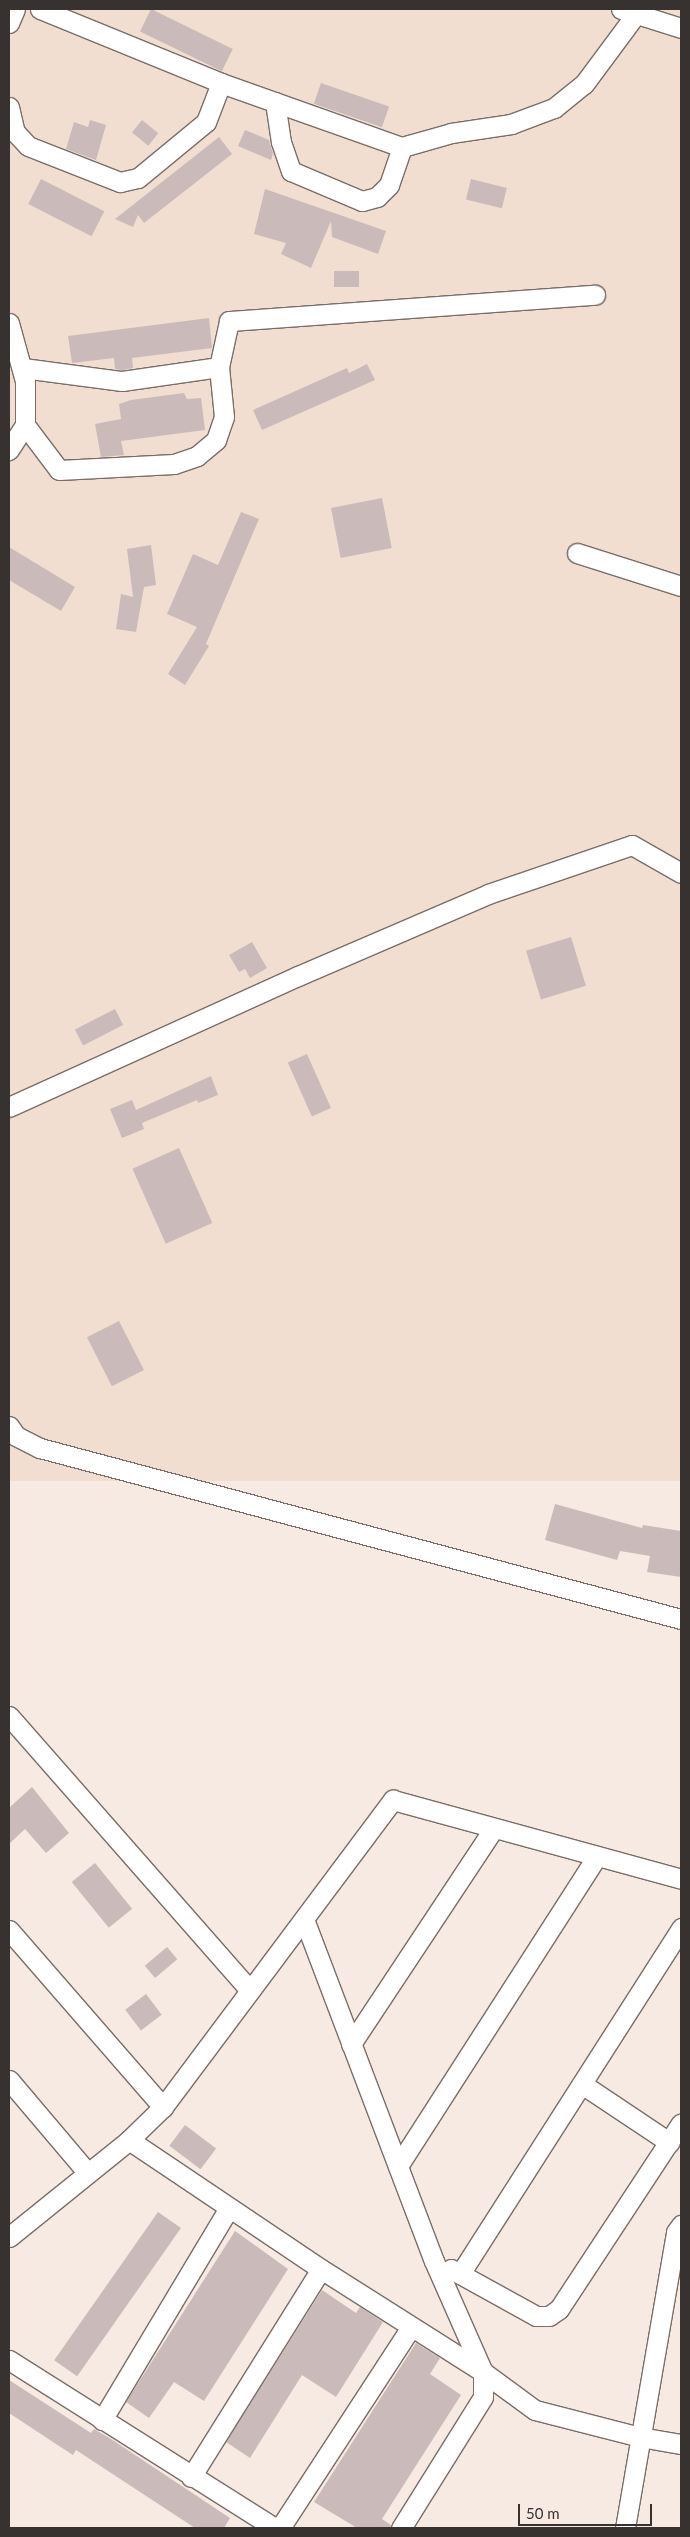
<!DOCTYPE html>
<html>
<head>
<meta charset="utf-8">
<style>
  body { margin:0 }
  #map { position:relative; width:690px; height:2537px; overflow:hidden; background:#f6eae2; font-family:Lato,sans-serif }
  div>[style] { position:absolute }
  .built>* { inset:0; background:#f1ded1; transform-origin:0 0 }
  .building>* { inset:0; background:#cabbba; transform-origin:0 0 }
  .roads { filter:drop-shadow(1px 0 #796e67) drop-shadow(-1px 0 #796e67) drop-shadow(0 1px #796e67) drop-shadow(0 -1px #796e67) }
  .minor>* { height:19px; margin:-9.5px; padding:0 9.5px; transform-origin:9.5px; border-radius:9.5px; background:#fff }
  span { translate:-50% -50%; white-space:nowrap; text-align:center; line-height:1.15; -webkit-text-stroke:4.5px #f6eae2; paint-order:stroke }
  .frame { position:absolute; inset:0; border:10px solid #37322f; pointer-events:none }
  .scale { position:absolute; left:518px; top:2504px; width:134px; height:22px; box-sizing:border-box; border:2px solid #37322f; border-top:0; padding-left:6px; font-size:15px; line-height:18px; white-space:nowrap; color:#37322f; -webkit-text-stroke:4px #f6eae2; paint-order:stroke }
</style>
</head>
<body>
<div id="map">
  <div class="built">
    <i style="left:9px;top:9px;width:672px;height:1472px"></i>
  </div>
  <div class="building">
    <i style="left:151px;top:9px;width:91px;height:25px;rotate:26deg"></i>
    <i style="left:321px;top:83px;width:72px;height:22px;rotate:19deg"></i>
    <i style="clip-path:polygon(90px 120px,106px 125px,96px 160px,66px 149px,74px 122px,88px 127px)"></i>
    <i style="left:142px;top:120px;width:21px;height:16px;rotate:39deg"></i>
    <i style="clip-path:polygon(245px 130px,269px 140px,273px 154px,271px 160px,238px 146px)"></i>
    <i style="clip-path:polygon(219px 137px,232px 154px,144px 223px,138px 215px,133px 227px,115px 219px)"></i>
    <i style="left:41px;top:179px;width:71px;height:28px;rotate:27deg"></i>
    <i style="left:471px;top:179px;width:37px;height:21px;rotate:14deg"></i>
    <i style="clip-path:polygon(265px 189px,386px 231px,378px 254px,332px 237px,331px 221px,311px 268px,281px 254px,286px 243px,254px 234px)"></i>
    <i style="left:334px;top:271px;width:25px;height:16px"></i>
    <i style="clip-path:polygon(209px 318px,212px 348px,132px 358px,133px 368px,122px 370px,115px 369px,114px 358px,72px 363px,68px 336px)"></i>
    <i style="clip-path:polygon(367px 364px,375px 380px,262px 430px,253px 410px,347px 368px,349px 373px)"></i>
    <i style="clip-path:polygon(184px 393px,187px 399px,201px 398px,205px 430px,121px 441px,124px 455px,101px 457px,95px 424px,121px 419px,119px 404px,131px 400px)"></i>
    <i style="left:382px;top:498px;width:51px;height:52px;rotate:79deg"></i>
    <i style="clip-path:polygon(241px 512px,259px 519px,206px 644px,209px 646px,185px 685px,168px 674px,197px 627px,167px 614px,193px 554px,218px 565px)"></i>
    <i style="clip-path:polygon(151px 545px,156px 585px,144px 587px,136px 632px,116px 629px,121px 594px,133px 597px,127px 549px)"></i>
    <i style="clip-path:polygon(9px 547px,75px 587px,61px 611px,9px 580px)"></i>
    <i style="left:571px;top:937px;width:51px;height:47px;rotate:73deg"></i>
    <i style="clip-path:polygon(252px 942px,267px 968px,250px 978px,245px 969px,239px 972px,229px 955px)"></i>
    <i style="left:115px;top:1009px;width:18px;height:45px;rotate:63deg"></i>
    <i style="left:307px;top:1054px;width:59px;height:21px;rotate:66deg"></i>
    <i style="clip-path:polygon(211px 1076px,218px 1095px,198px 1103px,197px 1100px,142px 1123px,144px 1129px,122px 1138px,110px 1109px,132px 1100px,136px 1110px)"></i>
    <i style="left:179px;top:1148px;width:82px;height:51px;rotate:66deg"></i>
    <i style="left:119px;top:1321px;width:55px;height:36px;rotate:63deg"></i>
    <i style="clip-path:polygon(555px 1504px,642px 1528px,643px 1525px,681px 1531px,681px 1577px,647px 1572px,650px 1556px,620px 1551px,617px 1560px,545px 1540px)"></i>
    <i style="clip-path:polygon(32px 1787px,69px 1833px,46px 1853px,25px 1829px,9px 1844px,9px 1808px)"></i>
    <i style="left:95px;top:1863px;width:59px;height:30px;rotate:51deg"></i>
    <i style="left:167px;top:1947px;width:16px;height:29px;rotate:50deg"></i>
    <i style="left:146px;top:1994px;width:26px;height:26px;rotate:53deg"></i>
    <i style="left:185px;top:2125px;width:39px;height:26px;rotate:37deg"></i>
    <i style="left:158px;top:2212px;width:28px;height:181px;rotate:35deg"></i>
    <i style="clip-path:polygon(235px 2231px,288px 2269px,204px 2401px,174px 2382px,149px 2418px,126px 2402px)"></i>
    <i style="clip-path:polygon(322px 2290px,356px 2313px,360px 2307px,383px 2322px,336px 2397px,302px 2375px,250px 2458px,226px 2442px)"></i>
    <i style="clip-path:polygon(416px 2343px,440px 2358px,430px 2374px,461px 2395px,382px 2519px,391px 2525px,390px 2528px,357px 2528px,314px 2502px)"></i>
    <i style="clip-path:polygon(9px 2380px,91px 2433px,94px 2429px,111px 2439px,230px 2518px,224px 2528px,195px 2528px,76px 2450px,73px 2455px,56px 2444px,9px 2413px)"></i>
  </div>
  <div class="roads">
    <div class="minor">
      <i style="left:40px;top:9px;width:196px;rotate:22.2deg"></i>
      <i style="left:221px;top:83px;width:192px;rotate:19.5deg"></i>
      <i style="left:402px;top:147px;width:51px;rotate:-15.9deg"></i>
      <i style="left:451px;top:133px;width:61px;rotate:-8.5deg"></i>
      <i style="left:511px;top:124px;width:46px;rotate:-20.4deg"></i>
      <i style="left:554px;top:108px;width:38px;rotate:-39deg"></i>
      <i style="left:584px;top:84px;width:87px;rotate:-53.4deg"></i>
      <i style="left:621px;top:9px;width:63px;rotate:17.6deg"></i>
      <i style="left:9px;top:23px;width:15px;rotate:-67deg"></i>
      <i style="left:275px;top:102px;width:40px;rotate:81.5deg"></i>
      <i style="left:281px;top:142px;width:31px;rotate:71deg"></i>
      <i style="left:291px;top:171px;width:77px;rotate:22.9deg"></i>
      <i style="left:362px;top:201px;width:16px;rotate:-15deg"></i>
      <i style="left:377px;top:197px;width:17px;rotate:-45deg"></i>
      <i style="left:389px;top:185px;width:40px;rotate:-71.1deg"></i>
      <i style="left:9px;top:107px;width:26px;rotate:77deg"></i>
      <i style="left:15px;top:132px;width:19px;rotate:47deg"></i>
      <i style="left:28px;top:146px;width:99px;rotate:21.4deg"></i>
      <i style="left:120px;top:182px;width:18px;rotate:-13deg"></i>
      <i style="left:138px;top:178px;width:88px;rotate:-39.5deg"></i>
      <i style="left:206px;top:122px;width:42px;rotate:-69deg"></i>
      <i style="left:9px;top:323px;width:60px;rotate:74.6deg"></i>
      <i style="left:25px;top:381px;width:44px;rotate:90deg"></i>
      <i style="left:25px;top:425px;width:30px;rotate:123deg"></i>
      <i style="left:23px;top:368px;width:100px;rotate:7.5deg"></i>
      <i style="left:122px;top:381px;width:98px;rotate:-8.2deg"></i>
      <i style="left:219px;top:367px;width:47px;rotate:-77.7deg"></i>
      <i style="left:229px;top:321px;width:367px;rotate:-4.1deg"></i>
      <i style="left:25px;top:425px;width:56px;rotate:52.9deg"></i>
      <i style="left:59px;top:470px;width:115px;rotate:-3deg"></i>
      <i style="left:174px;top:464px;width:24px;rotate:-19deg"></i>
      <i style="left:197px;top:456px;width:25px;rotate:-40deg"></i>
      <i style="left:216px;top:440px;width:24px;rotate:-71deg"></i>
      <i style="left:224px;top:417px;width:50px;rotate:-95.7deg"></i>
      <i style="left:577px;top:553px;width:109px;rotate:17.6deg"></i>
      <i style="left:9px;top:1107px;width:317px;rotate:-24.4deg"></i>
      <i style="left:298px;top:976px;width:207px;rotate:-23.3deg"></i>
      <i style="left:488px;top:894px;width:152px;rotate:-18.8deg"></i>
      <i style="left:632px;top:845px;width:56px;rotate:29.7deg"></i>
      <i style="left:9px;top:1426px;width:12px;rotate:55deg"></i>
      <i style="left:16px;top:1436px;width:27px;rotate:27deg"></i>
      <i style="left:40px;top:1448px;width:663px;rotate:14.94deg"></i>
      <i style="left:9px;top:1716px;width:365px;rotate:48.7deg"></i>
      <i style="left:304px;top:1919px;width:366px;rotate:69.2deg"></i>
      <i style="left:434px;top:2261px;width:121px;rotate:66.2deg"></i>
      <i style="left:483px;top:2372px;width:25px;rotate:90deg"></i>
      <i style="left:483px;top:2397px;width:155px;rotate:122deg"></i>
      <i style="left:9px;top:1930px;width:235px;rotate:49deg"></i>
      <i style="left:351px;top:2044px;width:259px;rotate:-56.5deg"></i>
      <i style="left:9px;top:2080px;width:121px;rotate:49.7deg"></i>
      <i style="left:582px;top:2084px;width:105px;rotate:33.7deg"></i>
      <i style="left:129px;top:2140px;width:231px;rotate:33.9deg"></i>
      <i style="left:321px;top:2269px;width:192px;rotate:32.4deg"></i>
      <i style="left:483px;top:2372px;width:64px;rotate:36.2deg"></i>
      <i style="left:535px;top:2410px;width:108px;rotate:14.4deg"></i>
      <i style="left:640px;top:2437px;width:42px;rotate:9.7deg"></i>
      <i style="left:398px;top:2166px;width:368px;rotate:-57.3deg"></i>
      <i style="left:9px;top:2237px;width:154px;rotate:-38.9deg"></i>
      <i style="left:129px;top:2140px;width:47px;rotate:-44.1deg"></i>
      <i style="left:163px;top:2107px;width:384px;rotate:-53.2deg"></i>
      <i style="left:393px;top:1800px;width:299px;rotate:15.3deg"></i>
      <i style="left:451px;top:2269px;width:97px;rotate:28.9deg"></i>
      <i style="left:536px;top:2316px;width:13px"></i>
      <i style="left:549px;top:2316px;width:12px;rotate:-35deg"></i>
      <i style="left:559px;top:2309px;width:222px;rotate:-56.7deg"></i>
      <i style="left:460px;top:2274px;width:411px;rotate:-57.4deg"></i>
      <i style="left:9px;top:2360px;width:315px;rotate:32.3deg"></i>
      <i style="left:102px;top:2420px;width:247px;rotate:-59.1deg"></i>
      <i style="left:191px;top:2477px;width:245px;rotate:-58deg"></i>
      <i style="left:280px;top:2528px;width:240px;rotate:-56.9deg"></i>
      <i style="left:625px;top:2528px;width:300px;rotate:-80.2deg"></i>
      <i style="left:676px;top:2232px;width:9px;rotate:-54deg"></i>
    </div>
  </div>
  <div class="frame"></div>
  <div class="scale">50 m</div>
</div>
</body>
</html>
